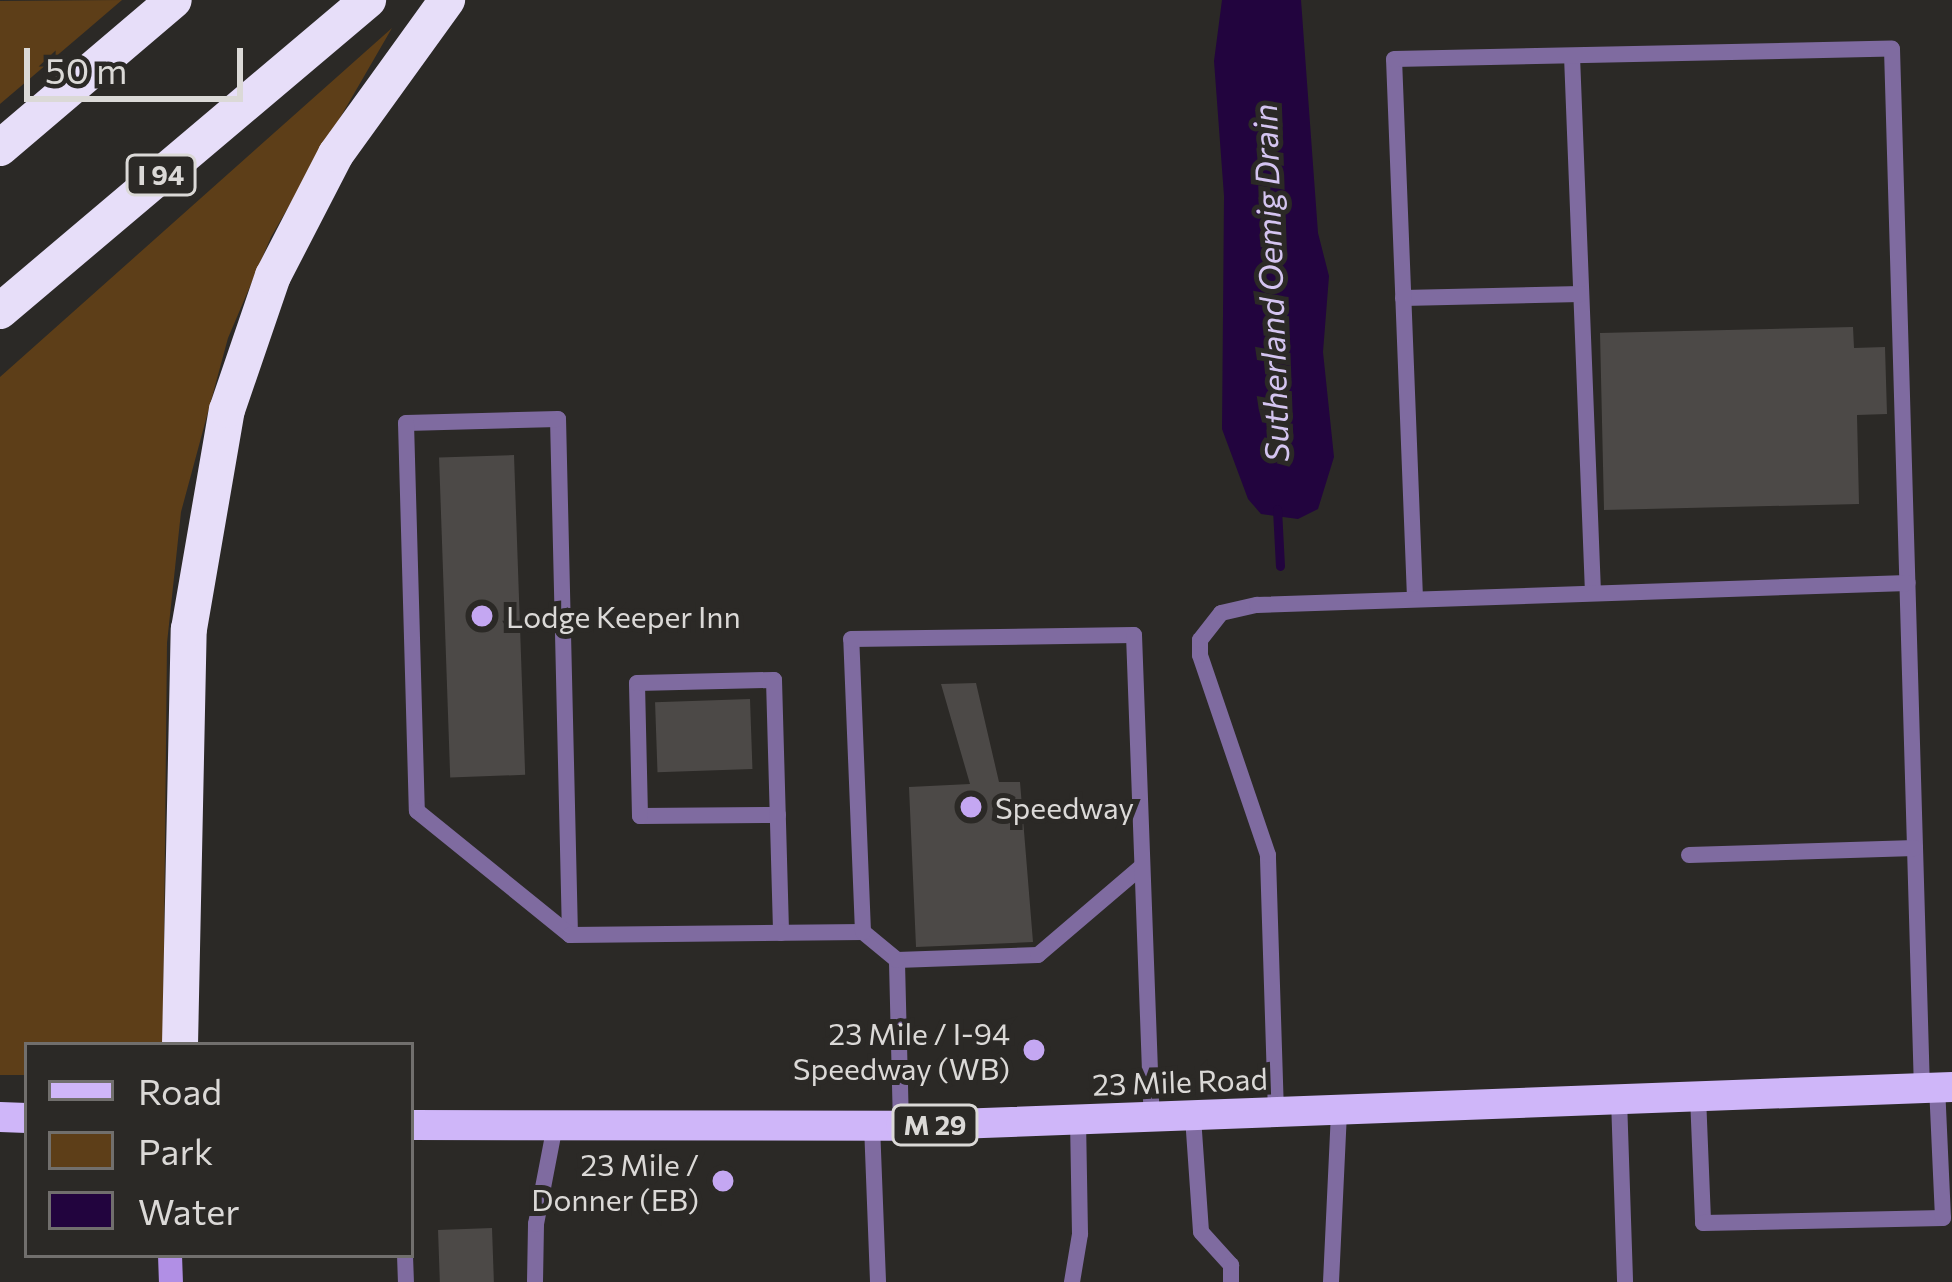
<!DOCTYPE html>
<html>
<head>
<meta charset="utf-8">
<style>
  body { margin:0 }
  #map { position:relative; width:1952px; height:1282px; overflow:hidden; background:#2b2926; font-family:Commissioner,sans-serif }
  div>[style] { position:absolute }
  .green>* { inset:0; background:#5d3e18 }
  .water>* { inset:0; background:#22043e }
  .stream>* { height:9px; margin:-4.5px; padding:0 4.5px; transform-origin:4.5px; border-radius:4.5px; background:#22043e }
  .building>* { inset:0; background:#4c4947; transform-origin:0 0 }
  .lane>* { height:16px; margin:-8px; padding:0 8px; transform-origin:8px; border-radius:8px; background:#7f6ba0 }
  .secondary>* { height:24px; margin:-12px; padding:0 12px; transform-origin:12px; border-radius:12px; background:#b18fe5 }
  .primary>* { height:30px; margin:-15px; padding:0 15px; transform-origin:15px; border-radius:15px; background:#cfb6f9 }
  .highway>* { height:36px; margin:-18px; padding:0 18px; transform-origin:18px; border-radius:18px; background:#e7def9 }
  .dots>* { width:33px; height:33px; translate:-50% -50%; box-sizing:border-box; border:6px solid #2b2926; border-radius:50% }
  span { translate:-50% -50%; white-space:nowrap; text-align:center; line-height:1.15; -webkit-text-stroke:10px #2b2926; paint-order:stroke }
  .shield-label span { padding:3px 9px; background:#2b2926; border:3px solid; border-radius:9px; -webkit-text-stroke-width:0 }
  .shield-label { font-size:27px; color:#dbd9d7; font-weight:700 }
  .poi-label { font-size:30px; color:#dbd9d7 }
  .left { translate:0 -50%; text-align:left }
  .right { translate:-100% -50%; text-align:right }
  .street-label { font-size:30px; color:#dbd9d7 }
  .water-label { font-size:33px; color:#d4c4f0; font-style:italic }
  .legend { position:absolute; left:24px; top:1042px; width:390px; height:216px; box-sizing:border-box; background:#2b2926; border:3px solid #716f6d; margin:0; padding:15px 21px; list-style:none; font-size:36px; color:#dbd9d7 }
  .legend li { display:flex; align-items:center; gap:24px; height:60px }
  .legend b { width:60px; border:3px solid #716f6d }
  .scale { position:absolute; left:24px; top:48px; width:219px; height:54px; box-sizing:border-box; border:6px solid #dbd9d7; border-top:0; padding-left:15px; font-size:36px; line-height:42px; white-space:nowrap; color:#dbd9d7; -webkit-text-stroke:9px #2b2926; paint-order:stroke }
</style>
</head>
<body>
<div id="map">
  <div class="green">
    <i style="clip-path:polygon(122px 0,87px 30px,0 104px,0 1px)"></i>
    <i style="clip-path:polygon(392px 28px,271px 237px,228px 338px,181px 512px,167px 643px,163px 1044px,27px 1045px,27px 1075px,0 1075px,0 377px)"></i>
  </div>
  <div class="water">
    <i style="clip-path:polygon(1222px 0,1301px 0,1318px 233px,1329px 276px,1323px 352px,1334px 457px,1318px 509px,1298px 519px,1261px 514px,1248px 499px,1222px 429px,1224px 196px,1214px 61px)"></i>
  </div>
  <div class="stream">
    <i style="left:1277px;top:509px;width:57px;rotate:87deg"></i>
  </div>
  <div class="building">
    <i style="clip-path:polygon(1853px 327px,1854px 348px,1885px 347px,1887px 414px,1857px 415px,1859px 504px,1604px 510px,1600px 333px)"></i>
    <i style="left:514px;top:455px;width:320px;height:75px;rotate:88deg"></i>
    <i style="clip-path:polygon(976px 683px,999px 782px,1020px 782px,1033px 942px,916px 947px,909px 787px,970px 784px,941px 684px)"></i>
    <i style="left:750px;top:699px;width:70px;height:95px;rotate:88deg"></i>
    <i style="left:492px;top:1228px;width:54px;height:54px;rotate:88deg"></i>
  </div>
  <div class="lane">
    <i style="left:1572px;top:56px;width:537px;rotate:87.76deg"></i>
    <i style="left:1403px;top:298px;width:178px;rotate:-1.3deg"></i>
    <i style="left:1415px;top:598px;width:539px;rotate:-92.23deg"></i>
    <i style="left:1394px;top:59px;width:498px;rotate:-1.2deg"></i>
    <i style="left:1892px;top:49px;width:1039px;rotate:88.35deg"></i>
    <i style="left:778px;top:815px;width:138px;rotate:179.6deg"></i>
    <i style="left:640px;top:816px;width:133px;rotate:-91.3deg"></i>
    <i style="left:637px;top:683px;width:137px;rotate:-1.3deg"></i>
    <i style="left:774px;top:680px;width:253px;rotate:88.4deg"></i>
    <i style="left:1689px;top:855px;width:226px;rotate:-1.8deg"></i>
    <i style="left:570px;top:935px;width:516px;rotate:-91.33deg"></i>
    <i style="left:558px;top:419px;width:152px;rotate:178.5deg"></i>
    <i style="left:406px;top:423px;width:388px;rotate:88.4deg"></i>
    <i style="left:417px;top:811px;width:197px;rotate:39deg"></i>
    <i style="left:570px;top:935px;width:293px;rotate:-0.6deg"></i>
    <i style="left:897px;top:960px;width:141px;rotate:-2deg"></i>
    <i style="left:1038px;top:955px;width:135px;rotate:-40.5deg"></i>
    <i style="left:1698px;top:1096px;width:127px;rotate:87.7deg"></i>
    <i style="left:1703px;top:1223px;width:240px;rotate:-1.2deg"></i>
    <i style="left:1943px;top:1218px;width:131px;rotate:-92.6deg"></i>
    <i style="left:1619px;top:1099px;width:183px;rotate:88.1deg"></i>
    <i style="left:1276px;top:1113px;width:258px;rotate:-91.8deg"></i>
    <i style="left:1268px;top:855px;width:211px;rotate:-108.8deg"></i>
    <i style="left:1200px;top:655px;width:15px;rotate:-90deg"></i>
    <i style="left:1200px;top:640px;width:34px;rotate:-52deg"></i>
    <i style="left:1221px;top:613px;width:37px;rotate:-13deg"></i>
    <i style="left:1257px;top:605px;width:651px;rotate:-1.94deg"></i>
    <i style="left:1193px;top:1117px;width:115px;rotate:86deg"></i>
    <i style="left:1201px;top:1232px;width:45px;rotate:47.7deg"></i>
    <i style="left:1231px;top:1265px;width:17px;rotate:90deg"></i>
    <i style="left:872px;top:1125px;width:157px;rotate:87.8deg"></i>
    <i style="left:901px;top:1126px;width:166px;rotate:-91.4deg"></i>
    <i style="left:897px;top:960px;width:44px;rotate:-140.5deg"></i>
    <i style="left:863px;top:932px;width:293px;rotate:-92.3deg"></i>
    <i style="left:851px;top:639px;width:283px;rotate:-0.8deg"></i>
    <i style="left:1134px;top:635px;width:483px;rotate:87.9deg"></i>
    <i style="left:405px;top:1255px;width:27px;rotate:88deg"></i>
    <i style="left:535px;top:1282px;width:58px;rotate:-89deg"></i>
    <i style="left:536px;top:1224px;width:101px;rotate:-79.1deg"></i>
    <i style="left:1072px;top:1282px;width:49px;rotate:-80.5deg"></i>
    <i style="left:1080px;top:1234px;width:114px;rotate:-91deg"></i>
    <i style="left:1331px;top:1282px;width:171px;rotate:-87.3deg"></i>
  </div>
  <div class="secondary">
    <i style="left:170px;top:1255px;width:27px;rotate:88deg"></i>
  </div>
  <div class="primary">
    <i style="left:0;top:1117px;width:27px;rotate:2deg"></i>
    <i style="left:411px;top:1125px;width:490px;rotate:0.1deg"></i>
    <i style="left:901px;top:1126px;width:1052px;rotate:-2.13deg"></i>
  </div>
  <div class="highway">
    <i style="left:0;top:148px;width:228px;rotate:-40.4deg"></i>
    <i style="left:0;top:311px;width:482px;rotate:-40.2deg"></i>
    <i style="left:180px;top:1045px;width:416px;rotate:-88.8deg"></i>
    <i style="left:189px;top:629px;width:222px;rotate:-80.2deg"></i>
    <i style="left:227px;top:410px;width:142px;rotate:-71.1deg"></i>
    <i style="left:273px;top:276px;width:137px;rotate:-62.7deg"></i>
    <i style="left:336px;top:154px;width:190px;rotate:-54.2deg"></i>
  </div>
  <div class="dots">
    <i style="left:482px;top:616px;background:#c4a7f2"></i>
    <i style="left:971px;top:807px;background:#c4a7f2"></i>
    <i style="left:1034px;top:1050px;background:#c4a7f2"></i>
    <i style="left:723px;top:1181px;background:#c4a7f2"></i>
  </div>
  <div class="shield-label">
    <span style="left:161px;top:175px">I 94</span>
    <span style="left:935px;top:1125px">M 29</span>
  </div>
  <div class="poi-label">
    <span class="left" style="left:506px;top:616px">Lodge Keeper Inn</span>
    <span class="left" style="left:995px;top:807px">Speedway</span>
    <span class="right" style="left:1010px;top:1050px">23 Mile / I-94<br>Speedway (WB)</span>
    <span class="right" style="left:699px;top:1181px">23 Mile /<br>Donner (EB)</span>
  </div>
  <div class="street-label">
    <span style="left:1180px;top:1081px;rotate:-2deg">23 Mile Road</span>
  </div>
  <div class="water-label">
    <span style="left:1270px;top:283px;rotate:-92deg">Sutherland Oemig Drain</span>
  </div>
  <ul class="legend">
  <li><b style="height:15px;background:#cfb6f9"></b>Road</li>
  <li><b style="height:33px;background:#5d3e18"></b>Park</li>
  <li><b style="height:33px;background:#22043e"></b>Water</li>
  </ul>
  <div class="scale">50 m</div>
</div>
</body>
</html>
